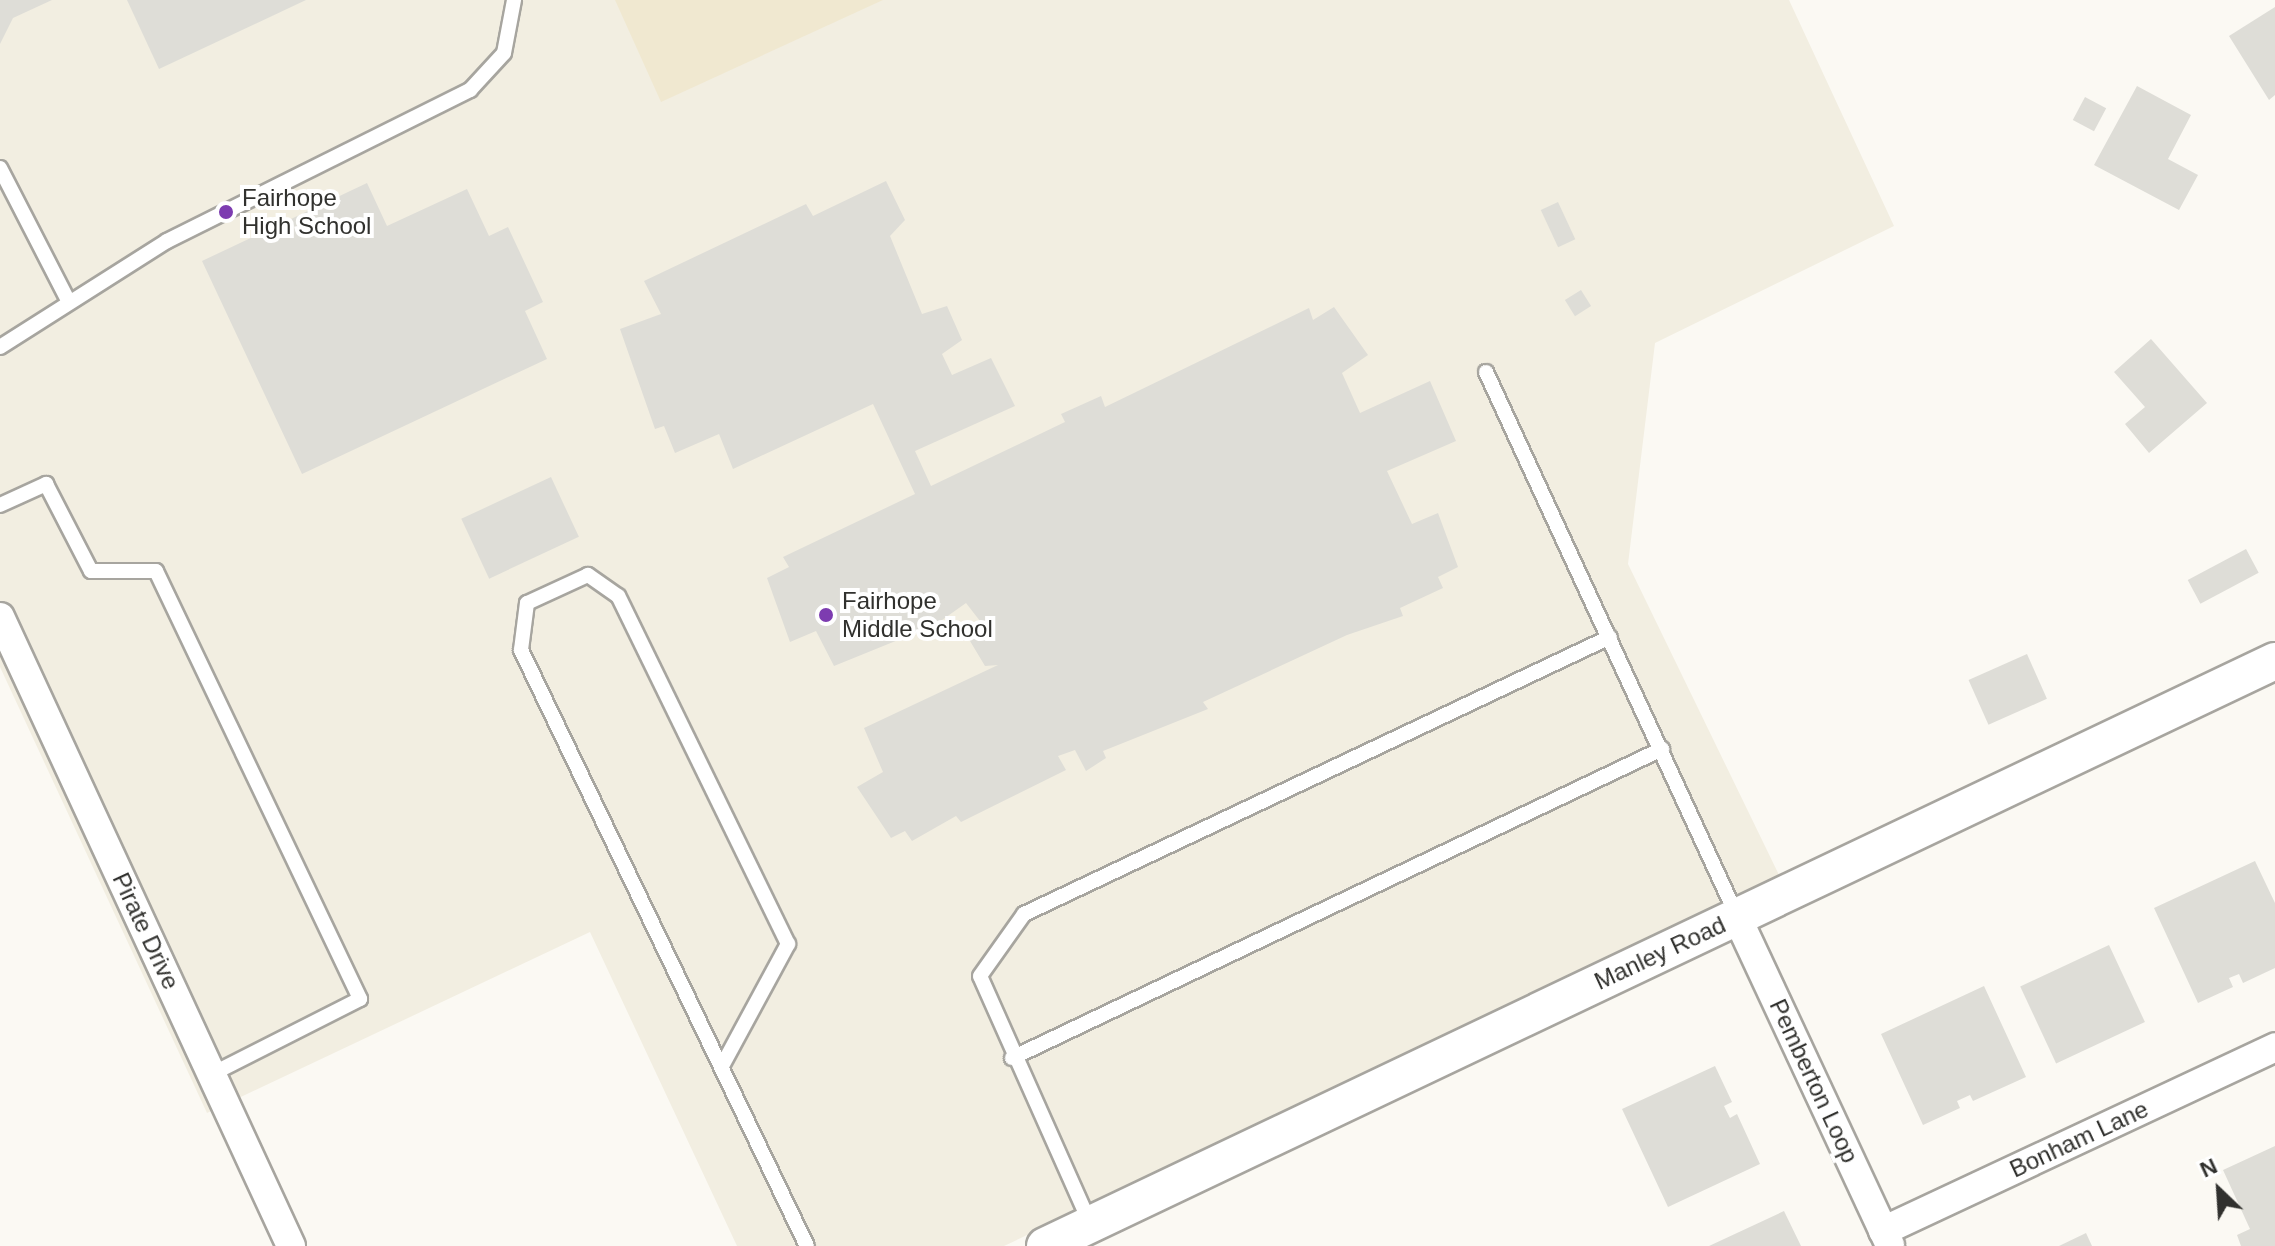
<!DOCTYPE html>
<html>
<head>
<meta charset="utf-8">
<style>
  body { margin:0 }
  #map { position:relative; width:2275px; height:1246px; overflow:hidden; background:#fbf9f3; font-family:Helvetica,sans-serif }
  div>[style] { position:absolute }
  .built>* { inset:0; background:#f2eee1 }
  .green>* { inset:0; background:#f0e8d0 }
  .building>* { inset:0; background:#deddd7; transform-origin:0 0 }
  .roads { filter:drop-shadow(2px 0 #a7a59f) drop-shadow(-2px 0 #a7a59f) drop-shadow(0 2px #a7a59f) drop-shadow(0 -2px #a7a59f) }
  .service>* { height:14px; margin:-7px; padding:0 7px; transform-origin:7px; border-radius:7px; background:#fff }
  .minor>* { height:28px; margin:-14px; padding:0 14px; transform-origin:14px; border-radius:14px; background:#fff }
  .tertiary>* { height:36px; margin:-18px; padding:0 18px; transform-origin:18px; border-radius:18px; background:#fff }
  .dots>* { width:22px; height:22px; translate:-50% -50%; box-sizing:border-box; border:4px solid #fff; border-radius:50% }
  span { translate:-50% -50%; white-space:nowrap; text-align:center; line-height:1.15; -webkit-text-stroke:8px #fff; paint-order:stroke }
  .poi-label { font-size:24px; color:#31312e }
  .left { translate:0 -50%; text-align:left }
  .street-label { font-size:24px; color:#31312e }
  .north { position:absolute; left:2179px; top:1150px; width:80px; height:80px; -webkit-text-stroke:6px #fff; paint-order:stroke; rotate:335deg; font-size:22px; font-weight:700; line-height:32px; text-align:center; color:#31312e }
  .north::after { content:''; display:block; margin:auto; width:28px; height:36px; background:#31312e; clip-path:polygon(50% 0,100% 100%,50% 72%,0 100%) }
</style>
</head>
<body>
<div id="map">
  <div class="built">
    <i style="clip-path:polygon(0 0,1789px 0,1894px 226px,1655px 343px,1628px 564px,1781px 879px,1004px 1246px,737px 1246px,590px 932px,207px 1113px,0 667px)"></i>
  </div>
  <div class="green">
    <i style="clip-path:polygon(615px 0,883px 0,661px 102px)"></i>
  </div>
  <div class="building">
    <i style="clip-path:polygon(0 0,52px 0,13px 18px,0 44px)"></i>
    <i style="clip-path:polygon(127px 0,306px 0,159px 69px)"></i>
    <i style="clip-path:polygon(2275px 7px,2275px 95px,2269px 100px,2229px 36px)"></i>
    <i style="clip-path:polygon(2137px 86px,2191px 115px,2168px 159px,2198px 175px,2179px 210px,2094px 165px)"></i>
    <i style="left:2085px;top:97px;width:24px;height:26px;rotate:28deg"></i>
    <i style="clip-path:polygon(886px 181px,905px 220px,890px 236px,922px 314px,947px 306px,962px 340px,942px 354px,952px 375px,991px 358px,1015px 406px,915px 451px,931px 486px,1065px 422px,1061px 414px,1101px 396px,1105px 407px,1309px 308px,1313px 320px,1334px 307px,1368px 355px,1342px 373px,1360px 413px,1430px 381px,1456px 441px,1387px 471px,1412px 524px,1438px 513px,1458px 567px,1438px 577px,1443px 588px,1400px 608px,1403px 616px,1347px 635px,1203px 702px,1208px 709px,1103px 751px,1106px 758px,1086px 771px,1075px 750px,1058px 756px,1066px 770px,961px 822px,956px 816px,912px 841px,905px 831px,891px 838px,857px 787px,883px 772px,864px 728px,998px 665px,985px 666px,970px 641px,965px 629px,980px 621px,966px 603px,935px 625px,834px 666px,816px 631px,790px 642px,767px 578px,789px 567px,783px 557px,915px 494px,873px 404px,733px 469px,719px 434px,675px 453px,664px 426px,655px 429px,620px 329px,661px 314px,644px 281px,806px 204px,813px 216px)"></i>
    <i style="clip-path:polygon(367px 183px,387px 226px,467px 189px,489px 236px,508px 227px,543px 302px,525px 311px,547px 359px,302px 474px,202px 261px)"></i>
    <i style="left:1558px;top:202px;width:41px;height:19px;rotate:65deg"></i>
    <i style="left:1581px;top:290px;width:19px;height:19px;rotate:58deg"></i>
    <i style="clip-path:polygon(2151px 339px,2207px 403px,2149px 453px,2125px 424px,2145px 407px,2114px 372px)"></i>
    <i style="left:551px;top:477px;width:66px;height:99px;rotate:65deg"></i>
    <i style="left:2246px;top:549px;width:27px;height:66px;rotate:62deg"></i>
    <i style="left:2027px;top:654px;width:49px;height:64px;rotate:66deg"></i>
    <i style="clip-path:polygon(2255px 861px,2275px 903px,2275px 968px,2243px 983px,2239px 974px,2229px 978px,2233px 987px,2198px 1003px,2154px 908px)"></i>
    <i style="left:2109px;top:945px;width:85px;height:98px;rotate:65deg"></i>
    <i style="clip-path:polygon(1984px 986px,2026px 1077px,1973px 1101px,1970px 1095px,1957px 1101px,1960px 1108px,1923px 1125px,1881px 1034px)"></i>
    <i style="clip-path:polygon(1715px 1066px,1732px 1102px,1724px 1106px,1730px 1118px,1737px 1114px,1760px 1164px,1668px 1207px,1622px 1109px)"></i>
    <i style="clip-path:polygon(2275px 1146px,2275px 1246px,2241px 1246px,2237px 1235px,2250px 1229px,2223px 1170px)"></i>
    <i style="clip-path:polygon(1784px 1211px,1801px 1246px,1709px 1246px,1752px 1226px)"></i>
    <i style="clip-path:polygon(2086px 1233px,2092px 1246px,2059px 1246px)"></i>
  </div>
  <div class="roads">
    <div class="service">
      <i style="left:0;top:168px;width:151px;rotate:62.8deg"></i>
      <i style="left:0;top:347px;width:198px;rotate:-32.4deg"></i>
      <i style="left:167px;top:241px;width:339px;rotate:-26.5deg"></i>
      <i style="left:470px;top:90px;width:50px;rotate:-47.4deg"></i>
      <i style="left:504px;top:53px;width:54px;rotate:-79.3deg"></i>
      <i style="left:1486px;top:372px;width:599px;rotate:65.23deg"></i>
      <i style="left:0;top:505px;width:51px;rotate:-24.5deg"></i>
      <i style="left:46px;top:484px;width:98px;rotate:62.7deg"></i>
      <i style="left:91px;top:571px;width:65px"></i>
      <i style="left:156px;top:571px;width:474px;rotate:64.5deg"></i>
      <i style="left:360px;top:999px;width:166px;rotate:153.1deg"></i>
      <i style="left:1012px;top:1058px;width:720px;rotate:-25.43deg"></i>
      <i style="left:722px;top:1066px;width:139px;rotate:-61.6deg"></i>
      <i style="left:788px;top:944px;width:387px;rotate:-116deg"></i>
      <i style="left:618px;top:596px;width:37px;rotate:-145deg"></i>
      <i style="left:588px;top:575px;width:67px;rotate:155.3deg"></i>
      <i style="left:527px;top:603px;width:47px;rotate:97.3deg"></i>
      <i style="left:521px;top:650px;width:661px;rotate:64.37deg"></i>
      <i style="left:1090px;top:1223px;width:270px;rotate:-114deg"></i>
      <i style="left:980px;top:976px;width:76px;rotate:-54.6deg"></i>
      <i style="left:1024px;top:914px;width:648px;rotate:-25.3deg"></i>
    </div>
    <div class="minor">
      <i style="left:0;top:617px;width:693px;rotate:65.17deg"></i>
      <i style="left:1737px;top:917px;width:362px;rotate:65deg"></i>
      <i style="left:1883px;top:1231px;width:433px;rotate:-25.1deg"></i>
    </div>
    <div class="tertiary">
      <i style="left:1045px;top:1246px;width:1362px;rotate:-25.44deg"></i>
    </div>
  </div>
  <div class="dots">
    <i style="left:226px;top:212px;background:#7d3cb0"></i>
    <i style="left:826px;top:615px;background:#7d3cb0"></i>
  </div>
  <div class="poi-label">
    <span class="left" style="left:242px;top:212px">Fairhope<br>High School</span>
    <span class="left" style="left:842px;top:615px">Fairhope<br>Middle School</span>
  </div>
  <div class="street-label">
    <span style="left:146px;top:931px;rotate:65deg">Pirate Drive</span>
    <span style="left:1660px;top:953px;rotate:-25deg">Manley Road</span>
    <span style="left:1814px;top:1081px;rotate:65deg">Pemberton Loop</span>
    <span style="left:2079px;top:1139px;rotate:-25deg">Bonham Lane</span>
  </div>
  <div class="north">N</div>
</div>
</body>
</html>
